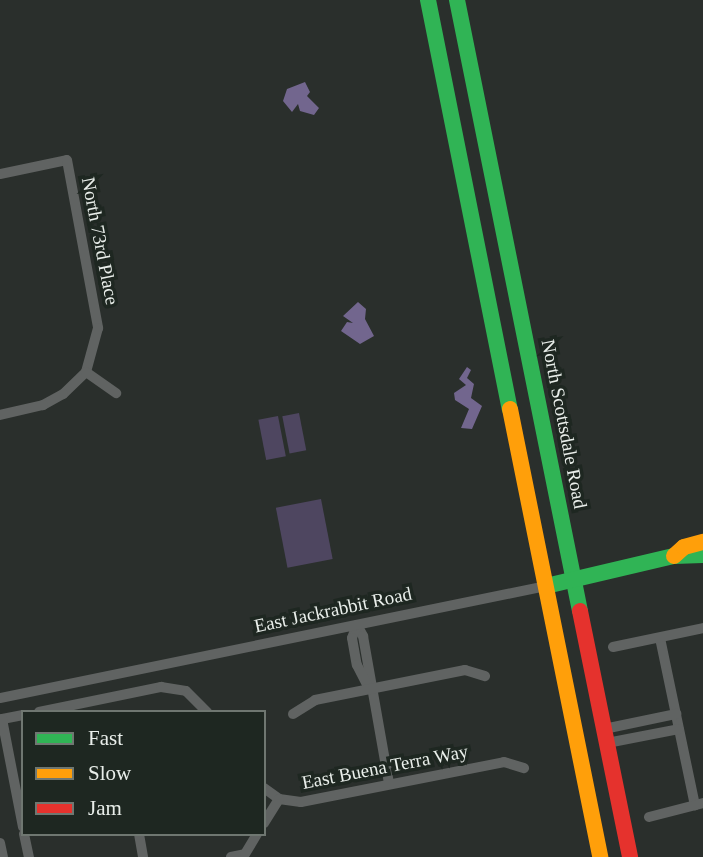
<!DOCTYPE html>
<html>
<head>
<meta charset="utf-8">
<style>
  body { margin:0 }
  #map { position:relative; width:703px; height:857px; overflow:hidden; background:#2a2f2c; font-family:Georgia,serif }
  div>[style] { position:absolute }
  .green>* { inset:0; background:#4e4660; transform-origin:0 0 }
  .water>* { inset:0; background:#72668e }
  .street>* { height:10px; margin:-5px; padding:0 5px; transform-origin:5px; border-radius:5px; background:#606362 }
  .fast>* { height:16px; margin:-8px; padding:0 8px; transform-origin:8px; border-radius:8px; background:#30b455 }
  .slow>* { height:16px; margin:-8px; padding:0 8px; transform-origin:8px; border-radius:8px; background:#ff9f0a }
  .jam>* { height:16px; margin:-8px; padding:0 8px; transform-origin:8px; border-radius:8px; background:#e5322d }
  span { translate:-50% -50%; white-space:nowrap; text-align:center; line-height:1.15; -webkit-text-stroke:7px #1e2721; paint-order:stroke }
  .street-label { font-size:19px; color:#e9eeea }
  .legend { position:absolute; left:21px; top:710px; width:245px; height:126px; box-sizing:border-box; background:#1e2721; border:2px solid #6f7771; margin:0; padding:9px 12px; list-style:none; font-size:21px; color:#e9eeea }
  .legend li { display:flex; align-items:center; gap:14px; height:35px }
  .legend b { width:35px; border:2px solid #6f7771 }
</style>
</head>
<body>
<div id="map">
  <div class="green">
    <i style="left:299px;top:413px;width:38px;height:17px;rotate:79deg"></i>
    <i style="left:278px;top:416px;width:41px;height:20px;rotate:79deg"></i>
    <i style="left:321px;top:499px;width:61px;height:46px;rotate:79deg"></i>
  </div>
  <div class="water">
    <i style="clip-path:polygon(305px 82px,310px 92px,307px 96px,319px 108px,314px 115px,300px 111px,298px 104px,292px 112px,283px 101px,287px 89px)"></i>
    <i style="clip-path:polygon(358px 302px,366px 309px,365px 319px,374px 336px,360px 344px,341px 331px,347px 322px,353px 323px,343px 316px)"></i>
    <i style="clip-path:polygon(467px 367px,471px 370px,467px 378px,474px 384px,471px 398px,482px 406px,472px 429px,461px 428px,469px 409px,455px 400px,454px 393px,466px 385px,459px 379px)"></i>
  </div>
  <div class="street">
    <i style="left:0;top:174px;width:68px;rotate:-11.8deg"></i>
    <i style="left:67px;top:160px;width:171px;rotate:79.5deg"></i>
    <i style="left:98px;top:328px;width:46px;rotate:105.3deg"></i>
    <i style="left:86px;top:372px;width:32px;rotate:136deg"></i>
    <i style="left:63px;top:394px;width:23px;rotate:151deg"></i>
    <i style="left:43px;top:405px;width:44px;rotate:166.9deg"></i>
    <i style="left:86px;top:372px;width:37px;rotate:35deg"></i>
    <i style="left:357px;top:625px;width:13px;rotate:61deg"></i>
    <i style="left:363px;top:636px;width:150px;rotate:80deg"></i>
    <i style="left:357px;top:625px;width:14px;rotate:111deg"></i>
    <i style="left:352px;top:638px;width:27px;rotate:80deg"></i>
    <i style="left:357px;top:665px;width:27px;rotate:63deg"></i>
    <i style="left:660px;top:638px;width:171px;rotate:78.2deg"></i>
    <i style="left:613px;top:647px;width:92px;rotate:-11.9deg"></i>
    <i style="left:0;top:698px;width:557px;rotate:-11.59deg"></i>
    <i style="left:39px;top:712px;width:125px;rotate:-11.6deg"></i>
    <i style="left:161px;top:687px;width:25px;rotate:9deg"></i>
    <i style="left:186px;top:691px;width:30px;rotate:45deg"></i>
    <i style="left:293px;top:714px;width:26px;rotate:-32deg"></i>
    <i style="left:315px;top:700px;width:153px;rotate:-11.3deg"></i>
    <i style="left:465px;top:670px;width:21px;rotate:17deg"></i>
    <i style="left:23px;top:715px;width:21px;rotate:169deg"></i>
    <i style="left:2px;top:719px;width:110px;rotate:79deg"></i>
    <i style="left:604px;top:729px;width:74px;rotate:-11.8deg"></i>
    <i style="left:607px;top:743px;width:73px;rotate:-11deg"></i>
    <i style="left:264px;top:788px;width:19px;rotate:36deg"></i>
    <i style="left:279px;top:799px;width:22px;rotate:8deg"></i>
    <i style="left:301px;top:802px;width:207px;rotate:-11.1deg"></i>
    <i style="left:504px;top:762px;width:21px;rotate:17deg"></i>
    <i style="left:649px;top:817px;width:56px;rotate:-14.5deg"></i>
    <i style="left:264px;top:823px;width:28px;rotate:-58deg"></i>
    <i style="left:24px;top:834px;width:24px;rotate:78deg"></i>
    <i style="left:139px;top:834px;width:23px;rotate:80deg"></i>
    <i style="left:0;top:843px;width:14px;rotate:78deg"></i>
    <i style="left:231px;top:857px;width:14px;rotate:-12deg"></i>
    <i style="left:245px;top:854px;width:23px;rotate:-59deg"></i>
  </div>
  <div class="fast">
    <i style="left:428px;top:0;width:417px;rotate:78.7deg"></i>
    <i style="left:457px;top:0;width:623px;rotate:78.62deg"></i>
    <i style="left:546px;top:586px;width:131px;rotate:-13.2deg"></i>
    <i style="left:674px;top:556px;width:29px;rotate:-2deg"></i>
  </div>
  <div class="slow">
    <i style="left:510px;top:409px;width:457px;rotate:78.6deg"></i>
    <i style="left:674px;top:556px;width:13px;rotate:-42deg"></i>
    <i style="left:684px;top:547px;width:20px;rotate:-15deg"></i>
  </div>
  <div class="jam">
    <i style="left:580px;top:611px;width:251px;rotate:78.5deg"></i>
  </div>
  <div class="street-label">
    <span style="left:100px;top:241px;rotate:79deg">North 73rd Place</span>
    <span style="left:564px;top:424px;rotate:79deg">North Scottsdale Road</span>
    <span style="left:333px;top:610px;rotate:-12deg">East Jackrabbit Road</span>
    <span style="left:385px;top:767px;rotate:-11deg">East Buena Terra Way</span>
  </div>
  <ul class="legend">
  <li><b style="height:9px;background:#30b455"></b>Fast</li>
  <li><b style="height:9px;background:#ff9f0a"></b>Slow</li>
  <li><b style="height:9px;background:#e5322d"></b>Jam</li>
  </ul>
</div>
</body>
</html>
